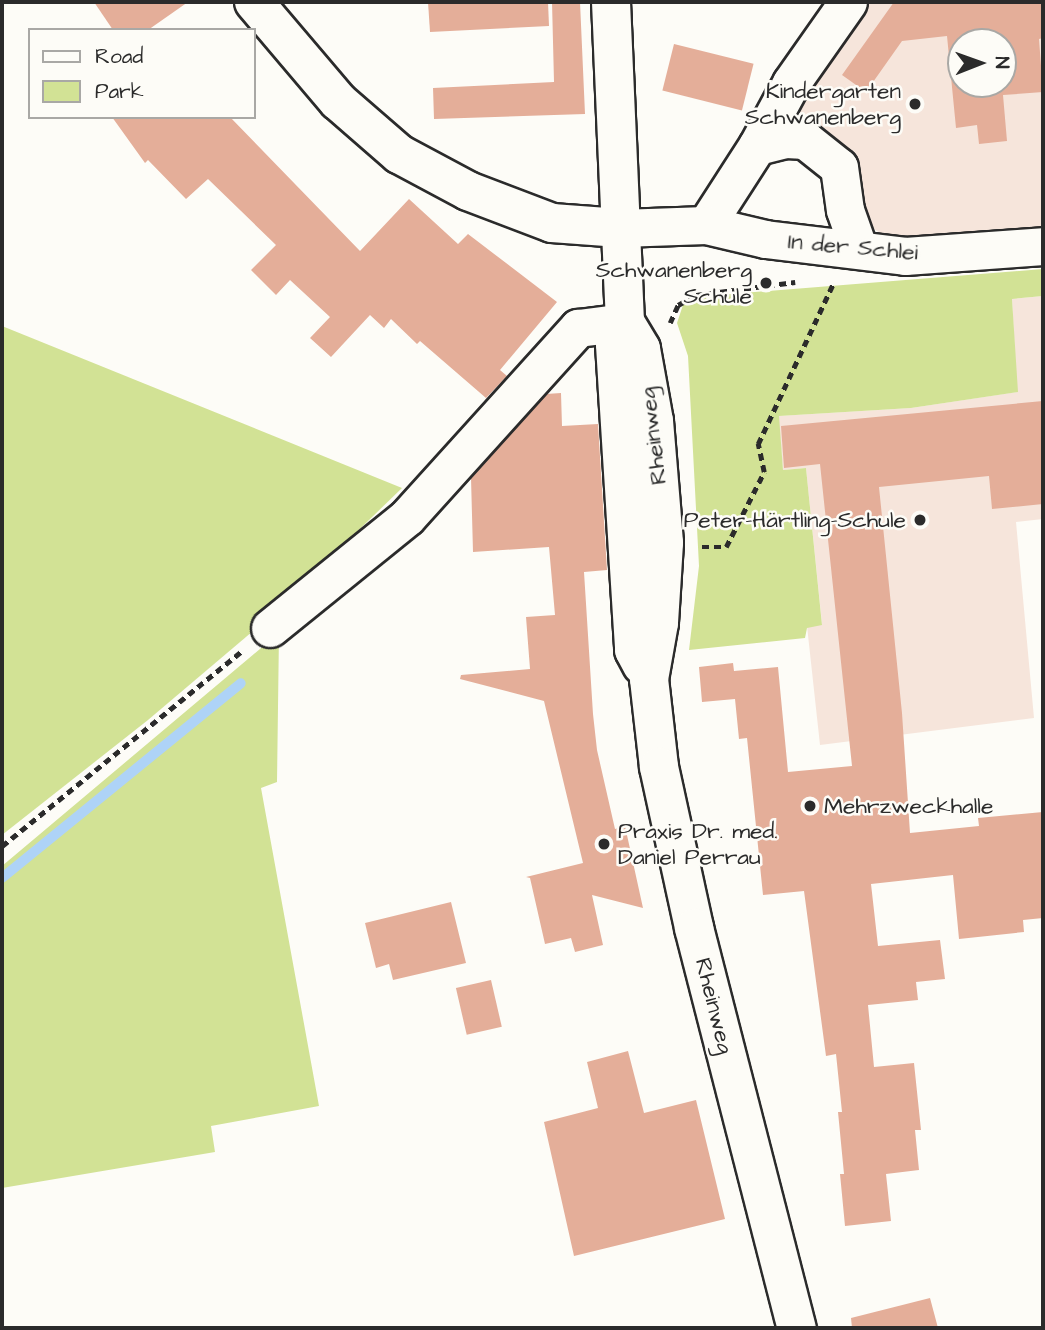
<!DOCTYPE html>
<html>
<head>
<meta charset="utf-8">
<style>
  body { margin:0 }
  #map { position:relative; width:1045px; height:1330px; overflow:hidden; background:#fdfcf7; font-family:"Architects Daughter",sans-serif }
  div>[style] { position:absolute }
  .built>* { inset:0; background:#f6e5db }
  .green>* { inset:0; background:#d2e295 }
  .stream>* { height:10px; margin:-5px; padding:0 5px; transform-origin:5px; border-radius:5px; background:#aed3f7 }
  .building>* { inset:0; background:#e4ae99; transform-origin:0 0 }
  .path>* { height:4.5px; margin-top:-2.25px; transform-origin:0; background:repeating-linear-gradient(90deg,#2b2b2b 0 7px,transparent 0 12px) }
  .roads { filter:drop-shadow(2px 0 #2b2b2b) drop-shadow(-2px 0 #2b2b2b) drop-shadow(0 2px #2b2b2b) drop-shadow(0 -2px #2b2b2b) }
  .minor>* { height:37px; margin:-18.5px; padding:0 18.5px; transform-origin:18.5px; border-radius:18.5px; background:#fdfcf7 }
  .major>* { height:38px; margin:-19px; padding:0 19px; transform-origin:19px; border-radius:19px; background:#fdfcf7 }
  .dots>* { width:19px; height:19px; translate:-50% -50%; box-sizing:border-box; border:4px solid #fdfcf7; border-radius:50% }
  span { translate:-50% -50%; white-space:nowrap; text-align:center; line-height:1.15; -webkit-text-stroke:5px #fdfcf7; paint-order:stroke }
  .poi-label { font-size:23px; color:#2b2b2b }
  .right { translate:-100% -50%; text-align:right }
  .left { translate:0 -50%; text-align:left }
  .street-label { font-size:23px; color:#2b2b2b }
  .frame { position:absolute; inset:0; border:4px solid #2b2b2b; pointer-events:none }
  .legend { position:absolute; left:28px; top:28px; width:228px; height:91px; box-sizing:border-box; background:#fdfcf7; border:2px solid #a9a8a5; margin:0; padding:9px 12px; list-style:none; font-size:21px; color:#2b2b2b }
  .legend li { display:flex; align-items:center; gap:14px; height:35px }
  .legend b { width:35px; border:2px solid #a9a8a5 }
  .north { position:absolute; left:947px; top:28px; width:70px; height:70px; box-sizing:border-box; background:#fdfcf7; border:2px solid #a9a8a5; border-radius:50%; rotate:89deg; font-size:19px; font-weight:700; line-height:28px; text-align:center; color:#2b2b2b }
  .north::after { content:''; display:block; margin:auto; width:24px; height:32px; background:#2b2b2b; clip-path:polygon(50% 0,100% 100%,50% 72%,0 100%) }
</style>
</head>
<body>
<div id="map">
  <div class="built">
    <i style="clip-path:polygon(evenodd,861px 2px,1043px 2px,1043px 229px,921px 242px,885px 236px,866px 224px,773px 124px,861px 2px,961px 42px,1003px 42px,1003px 84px,961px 84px,961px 42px)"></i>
    <i style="clip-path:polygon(1043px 296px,1043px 519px,1016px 522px,1034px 718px,820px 745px,807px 626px,822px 624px,806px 468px,783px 470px,778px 416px,911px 408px,1017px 392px,1012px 299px)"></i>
  </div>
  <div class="green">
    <i style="clip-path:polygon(1043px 269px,1043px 296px,1012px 299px,1018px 392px,911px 408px,779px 416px,783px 470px,806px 468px,822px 625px,807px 628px,805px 638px,689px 650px,699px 566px,688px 356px,677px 323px,684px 302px,706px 296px)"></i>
    <i style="clip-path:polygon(2px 326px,402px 488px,265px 621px,148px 720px,2px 835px)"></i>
    <i style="clip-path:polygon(279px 633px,277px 782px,261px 788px,319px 1106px,211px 1126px,215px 1152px,2px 1188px,2px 866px)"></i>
  </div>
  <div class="stream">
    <i style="left:2px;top:878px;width:308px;rotate:-39.2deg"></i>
  </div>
  <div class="building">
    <i style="clip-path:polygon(94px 2px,188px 2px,148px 30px,113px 30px)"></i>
    <i style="clip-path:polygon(428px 2px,548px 2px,549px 26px,430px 32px)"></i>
    <i style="clip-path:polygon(552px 2px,580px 2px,585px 114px,434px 119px,433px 88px,554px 82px)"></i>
    <i style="clip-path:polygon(evenodd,894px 2px,1041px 2px,1043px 38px,1039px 39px,1043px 92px,1003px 95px,1007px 141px,979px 144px,977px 125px,956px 128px,947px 36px,902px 41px,866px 92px,842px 75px,894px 2px,961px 42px,1003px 42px,1003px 84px,961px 84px,961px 42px)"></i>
    <i style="left:674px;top:44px;width:82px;height:48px;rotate:14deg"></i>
    <i style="clip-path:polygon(112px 117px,230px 117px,360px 251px,409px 199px,458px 244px,468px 234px,557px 302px,500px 370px,507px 376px,486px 398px,420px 341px,417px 344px,391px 319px,384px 328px,370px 315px,331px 357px,310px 338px,330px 317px,290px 280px,276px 295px,251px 270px,276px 245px,208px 179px,186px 199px,148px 160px,145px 163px)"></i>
    <i style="clip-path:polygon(561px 393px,562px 426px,598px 424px,607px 570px,584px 572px,593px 714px,597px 750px,615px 829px,625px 826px,643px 908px,592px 895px,603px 945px,575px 952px,571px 938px,545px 944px,530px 878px,526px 877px,583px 863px,544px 701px,460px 679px,461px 675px,530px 669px,526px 617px,555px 615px,549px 547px,473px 552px,471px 478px,546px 394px)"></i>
    <i style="clip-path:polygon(1043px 401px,1043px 504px,992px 509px,989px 476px,879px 487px,902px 713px,910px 833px,979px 826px,978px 818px,1043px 812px,1043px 918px,1023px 920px,1024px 932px,959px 939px,953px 875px,871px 884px,878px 946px,940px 940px,945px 979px,916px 982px,918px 1000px,868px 1005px,874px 1067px,914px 1063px,921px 1130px,915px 1130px,919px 1170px,886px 1174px,891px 1221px,845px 1226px,840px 1174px,844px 1174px,838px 1112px,842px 1112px,836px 1054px,826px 1056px,804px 891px,763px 895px,747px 738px,739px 739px,735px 699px,702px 702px,699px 667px,733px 663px,734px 671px,778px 667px,788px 772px,852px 766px,820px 464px,784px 468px,781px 426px)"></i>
    <i style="clip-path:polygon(451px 902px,466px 963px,393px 980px,389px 964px,376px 968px,365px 923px)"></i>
    <i style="left:491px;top:980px;width:48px;height:36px;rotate:77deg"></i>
    <i style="clip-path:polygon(628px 1051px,644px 1113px,696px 1100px,725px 1219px,574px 1256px,544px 1122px,598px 1108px,587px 1062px)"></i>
    <i style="clip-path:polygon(930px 1298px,938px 1328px,852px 1328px,851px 1318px)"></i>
  </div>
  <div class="path">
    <i style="left:670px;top:323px;width:20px;rotate:-66deg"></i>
    <i style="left:678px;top:305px;width:21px;rotate:-29deg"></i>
    <i style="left:696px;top:295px;width:100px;rotate:-7.5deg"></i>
    <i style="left:702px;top:547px;width:24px"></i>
    <i style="left:726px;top:547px;width:84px;rotate:-63.1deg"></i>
    <i style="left:764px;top:472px;width:29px;rotate:-102deg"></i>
    <i style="left:758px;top:444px;width:177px;rotate:-64.9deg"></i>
    <i style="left:2px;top:846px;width:311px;rotate:-39.1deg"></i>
  </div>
  <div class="roads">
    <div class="minor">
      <i style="left:757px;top:146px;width:30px;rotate:-14deg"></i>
      <i style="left:786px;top:139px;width:19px;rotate:3deg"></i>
      <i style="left:805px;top:140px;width:43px;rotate:38.5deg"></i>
      <i style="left:839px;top:167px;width:43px;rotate:82.1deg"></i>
      <i style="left:845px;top:210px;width:42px;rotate:70.7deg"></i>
      <i style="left:706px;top:225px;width:94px;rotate:-57.2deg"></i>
      <i style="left:757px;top:146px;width:72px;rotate:-61.6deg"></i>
      <i style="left:791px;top:83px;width:99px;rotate:-54.9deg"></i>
      <i style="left:620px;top:228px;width:86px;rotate:-2deg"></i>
      <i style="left:706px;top:225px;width:61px;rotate:13.3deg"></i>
      <i style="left:765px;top:239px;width:141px;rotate:6.9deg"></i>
      <i style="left:905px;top:256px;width:138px;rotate:-4.1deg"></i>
      <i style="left:270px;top:628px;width:176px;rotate:-39deg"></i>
      <i style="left:407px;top:517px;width:255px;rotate:-47.9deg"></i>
      <i style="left:578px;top:328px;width:47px;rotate:-7.3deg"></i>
    </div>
    <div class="major">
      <i style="left:254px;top:2px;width:130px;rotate:49.7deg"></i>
      <i style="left:338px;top:101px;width:81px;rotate:41deg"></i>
      <i style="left:399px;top:154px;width:78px;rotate:28.2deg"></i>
      <i style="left:468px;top:191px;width:90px;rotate:20.9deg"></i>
      <i style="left:552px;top:223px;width:68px;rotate:4.2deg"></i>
      <i style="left:611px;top:2px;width:320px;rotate:87.5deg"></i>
      <i style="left:625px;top:322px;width:31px;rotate:59deg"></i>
      <i style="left:641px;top:349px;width:73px;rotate:79.8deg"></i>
      <i style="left:654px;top:421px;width:122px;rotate:85.3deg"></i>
      <i style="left:664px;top:543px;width:80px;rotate:93.6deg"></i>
      <i style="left:659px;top:623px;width:57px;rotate:100.1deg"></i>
      <i style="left:649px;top:679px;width:89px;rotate:83.5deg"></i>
      <i style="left:659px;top:767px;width:165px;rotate:77.7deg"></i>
      <i style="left:694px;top:928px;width:413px;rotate:75.6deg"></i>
      <i style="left:625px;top:322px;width:25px;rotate:113deg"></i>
      <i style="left:615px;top:345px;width:306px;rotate:86.4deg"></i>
      <i style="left:634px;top:650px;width:17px;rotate:62deg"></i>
    </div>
  </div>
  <div class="dots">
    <i style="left:915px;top:104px;background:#2b2b2b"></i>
    <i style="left:766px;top:283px;background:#2b2b2b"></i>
    <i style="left:920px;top:520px;background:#2b2b2b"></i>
    <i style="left:810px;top:806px;background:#2b2b2b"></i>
    <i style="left:604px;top:844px;background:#2b2b2b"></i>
  </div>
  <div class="poi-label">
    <span class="right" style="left:901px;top:104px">Kindergarten<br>Schwanenberg</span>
    <span class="right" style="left:752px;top:283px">Schwanenberg<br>Schule</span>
    <span class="right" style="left:906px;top:520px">Peter-Härtling-Schule</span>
    <span class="left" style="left:824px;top:806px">Mehrzweckhalle</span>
    <span class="left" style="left:618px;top:844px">Praxis Dr. med.<br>Daniel Perrau</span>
  </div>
  <div class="street-label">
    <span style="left:853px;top:247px;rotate:5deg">In der Schlei</span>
    <span style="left:653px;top:436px;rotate:-97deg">Rheinweg</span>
    <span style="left:714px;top:1006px;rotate:76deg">Rheinweg</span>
  </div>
  <div class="frame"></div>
  <ul class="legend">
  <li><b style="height:9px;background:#fdfcf7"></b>Road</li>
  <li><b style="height:19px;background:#d2e295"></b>Park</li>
  </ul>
  <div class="north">N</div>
</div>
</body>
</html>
